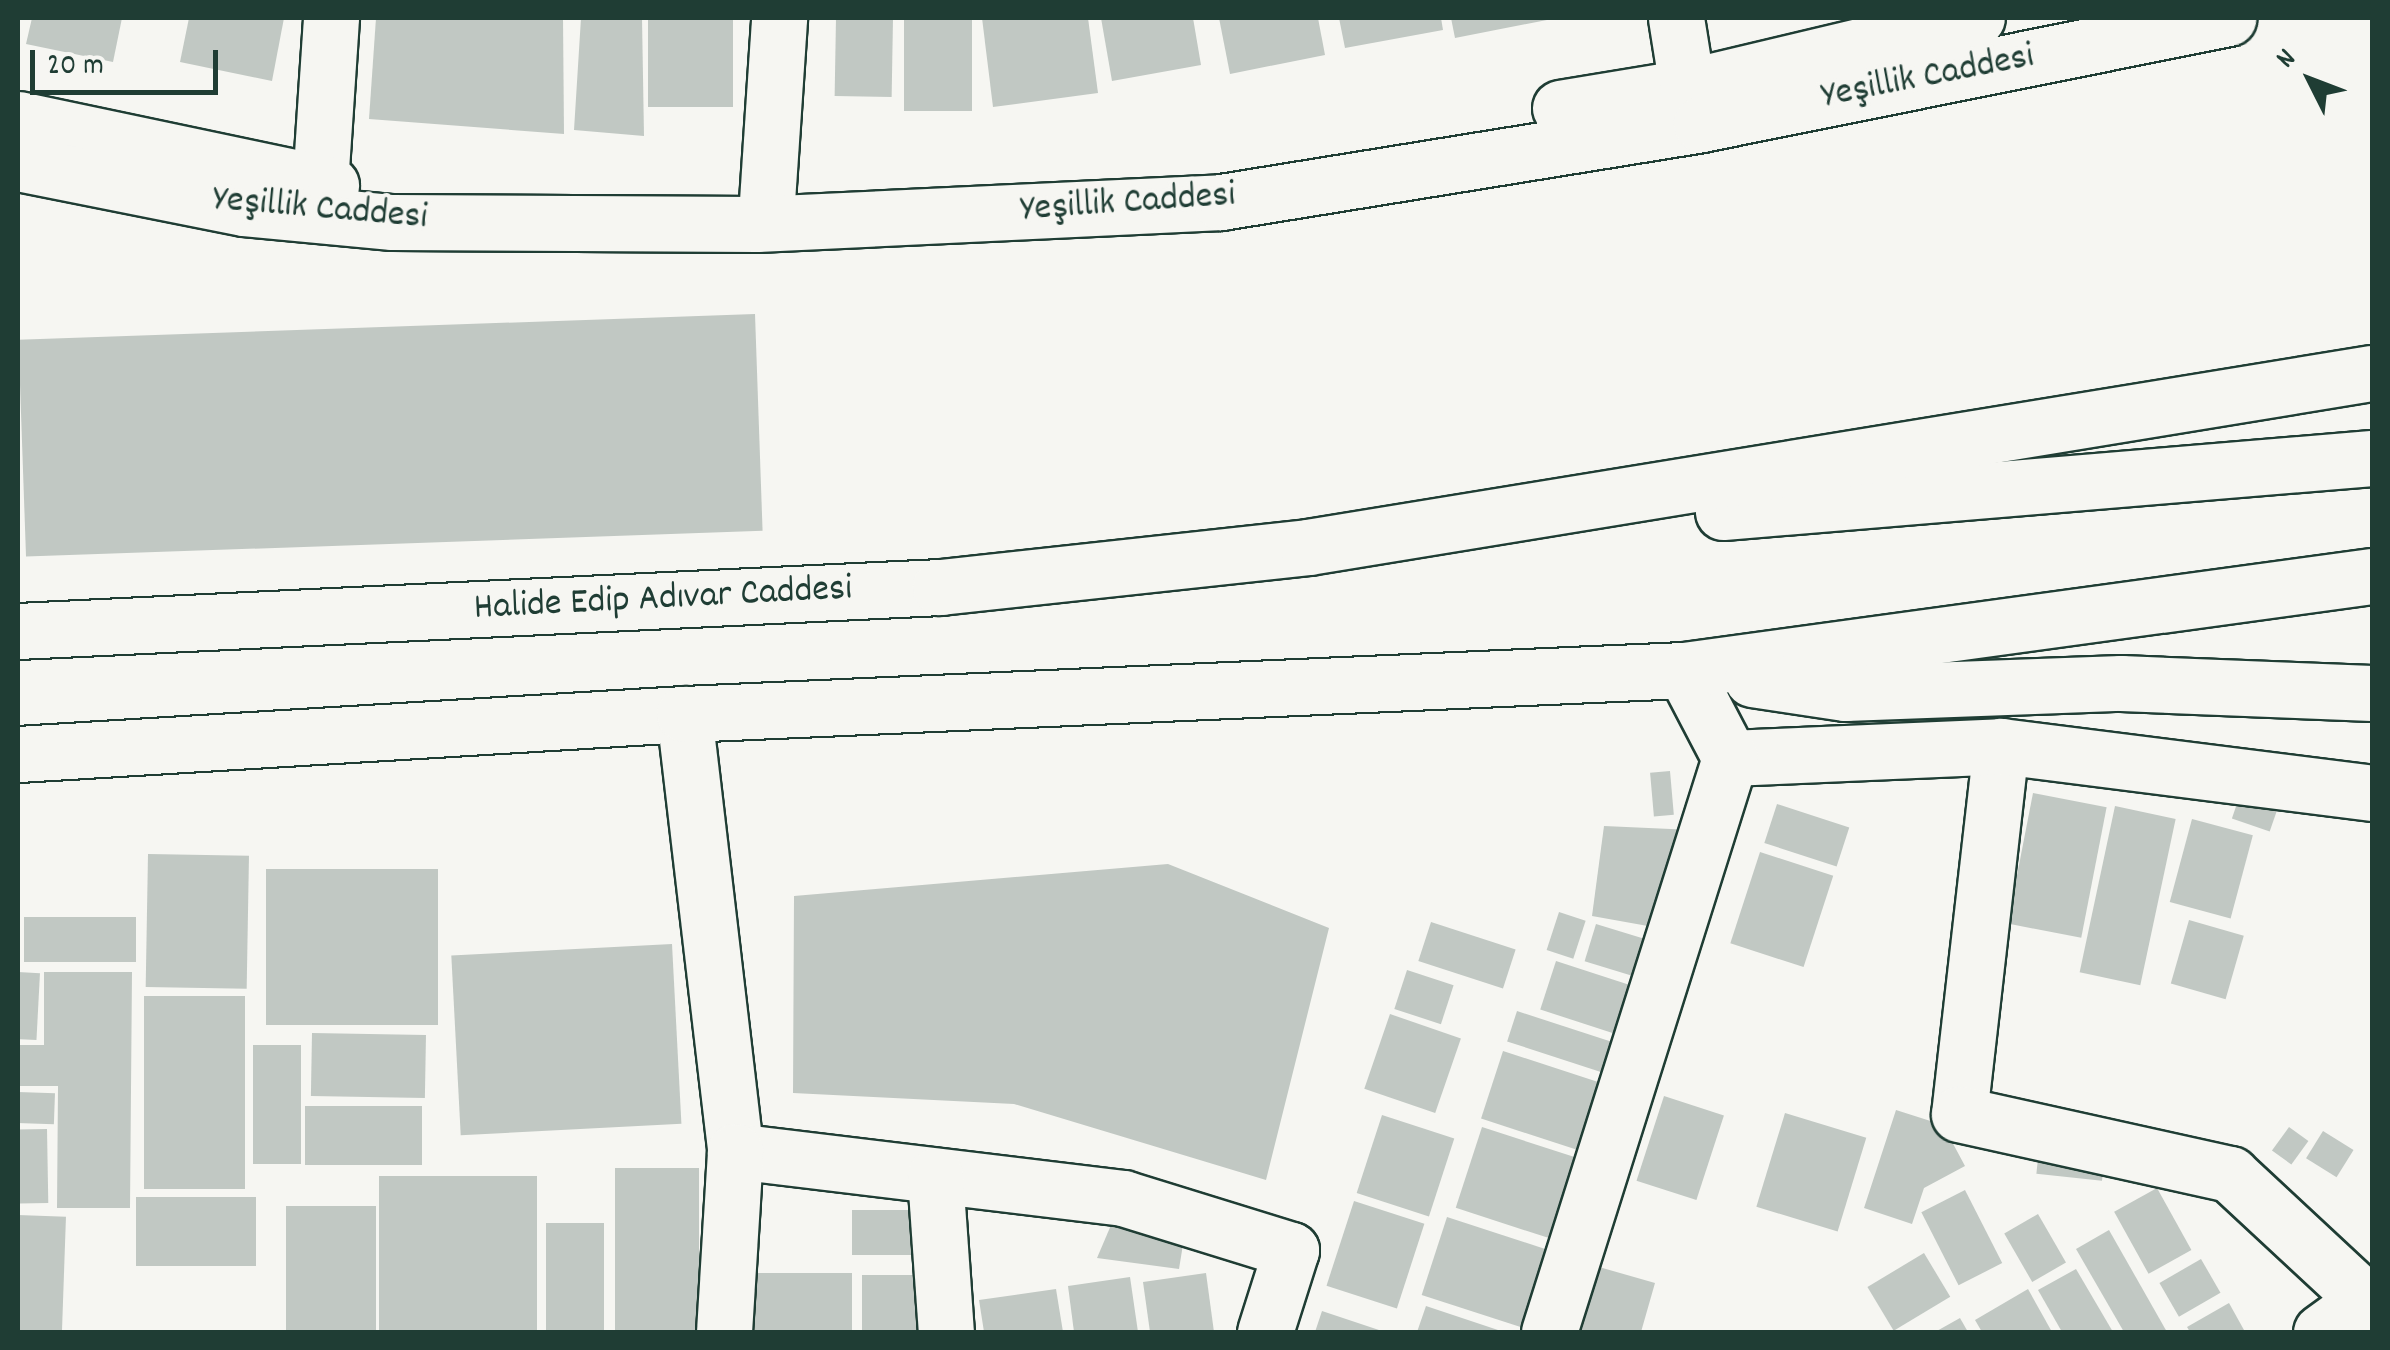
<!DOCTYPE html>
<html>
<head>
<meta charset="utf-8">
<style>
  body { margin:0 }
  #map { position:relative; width:2390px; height:1350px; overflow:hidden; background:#f6f6f2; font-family:Dekko,sans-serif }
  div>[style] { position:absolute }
  .building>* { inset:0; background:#c1c8c3; transform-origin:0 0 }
  .roads { filter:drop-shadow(2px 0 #1f3d34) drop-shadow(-2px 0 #1f3d34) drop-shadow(0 2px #1f3d34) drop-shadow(0 -2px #1f3d34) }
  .minor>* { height:55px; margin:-27.5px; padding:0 27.5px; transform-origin:27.5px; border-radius:27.5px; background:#f6f6f2 }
  .major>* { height:55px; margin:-27.5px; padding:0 27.5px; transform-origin:27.5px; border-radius:27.5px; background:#f6f6f2 }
  .highway>* { height:55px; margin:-27.5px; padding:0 27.5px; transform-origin:27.5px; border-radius:27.5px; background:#f6f6f2 }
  span { translate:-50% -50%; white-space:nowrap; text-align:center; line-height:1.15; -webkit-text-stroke:8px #f6f6f2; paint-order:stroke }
  .street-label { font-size:38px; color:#1f3d34 }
  .frame { position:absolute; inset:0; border:20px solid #1f3d34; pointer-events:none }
  .north { position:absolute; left:2260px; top:30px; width:100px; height:100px; -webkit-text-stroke:8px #f6f6f2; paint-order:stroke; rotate:312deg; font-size:28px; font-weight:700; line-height:40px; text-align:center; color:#1f3d34 }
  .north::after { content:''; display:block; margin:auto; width:35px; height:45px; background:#1f3d34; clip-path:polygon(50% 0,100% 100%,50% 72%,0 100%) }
  .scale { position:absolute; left:30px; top:50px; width:188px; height:45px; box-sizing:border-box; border:5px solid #1f3d34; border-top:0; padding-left:12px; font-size:30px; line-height:35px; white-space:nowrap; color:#1f3d34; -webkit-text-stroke:8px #f6f6f2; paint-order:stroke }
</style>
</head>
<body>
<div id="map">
  <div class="building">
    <i style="clip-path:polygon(32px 18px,122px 18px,113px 62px,26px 44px)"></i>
    <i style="clip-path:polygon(189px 18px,284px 18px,272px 81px,180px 62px)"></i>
    <i style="clip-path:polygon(376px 18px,563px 18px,564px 134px,369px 119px)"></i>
    <i style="clip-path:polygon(581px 18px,642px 18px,644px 136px,574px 130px)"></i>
    <i style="left:648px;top:18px;width:85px;height:89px"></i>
    <i style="left:836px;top:18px;width:57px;height:78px;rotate:1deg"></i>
    <i style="left:904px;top:18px;width:68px;height:93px"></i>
    <i style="clip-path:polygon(982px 18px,1088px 18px,1098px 93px,993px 107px)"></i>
    <i style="clip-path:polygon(1101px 18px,1193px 18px,1201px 65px,1112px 81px)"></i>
    <i style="clip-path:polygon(1219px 18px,1318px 18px,1325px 55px,1230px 74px)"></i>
    <i style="clip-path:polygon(1339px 18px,1441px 18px,1443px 30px,1345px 48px)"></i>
    <i style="clip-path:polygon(1451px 18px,1552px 18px,1552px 19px,1455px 38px)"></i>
    <i style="left:755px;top:314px;width:217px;height:737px;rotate:88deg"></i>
    <i style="left:1670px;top:771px;width:44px;height:20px;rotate:85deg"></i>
    <i style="left:2241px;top:792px;width:40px;height:28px;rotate:19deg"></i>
    <i style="left:2033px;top:793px;width:75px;height:133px;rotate:11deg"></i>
    <i style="left:1777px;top:804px;width:76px;height:41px;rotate:18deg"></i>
    <i style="left:2115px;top:806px;width:62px;height:170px;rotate:12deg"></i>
    <i style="left:2192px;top:819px;width:63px;height:86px;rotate:15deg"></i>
    <i style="clip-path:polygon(1604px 826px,1693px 830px,1659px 928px,1592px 916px)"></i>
    <i style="left:1760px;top:852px;width:77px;height:96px;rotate:18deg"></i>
    <i style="left:148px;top:854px;width:101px;height:133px;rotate:1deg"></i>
    <i style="clip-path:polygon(1168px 864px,1329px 928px,1266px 1180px,1014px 1104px,793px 1093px,794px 896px)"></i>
    <i style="left:266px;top:869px;width:172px;height:156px"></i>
    <i style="left:1559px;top:912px;width:28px;height:40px;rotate:18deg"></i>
    <i style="left:24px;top:917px;width:112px;height:45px"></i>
    <i style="left:2189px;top:920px;width:57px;height:66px;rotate:16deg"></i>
    <i style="left:1431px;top:922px;width:89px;height:41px;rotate:18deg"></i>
    <i style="left:1596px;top:924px;width:53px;height:39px;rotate:17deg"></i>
    <i style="left:672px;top:944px;width:180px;height:221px;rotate:87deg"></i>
    <i style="left:1556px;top:961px;width:80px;height:51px;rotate:18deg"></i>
    <i style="left:1407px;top:970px;width:49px;height:41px;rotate:18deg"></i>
    <i style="left:18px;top:972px;width:22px;height:67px;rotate:3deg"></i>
    <i style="clip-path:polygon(44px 972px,132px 972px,130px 1208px,57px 1208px,58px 1086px,18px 1086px,18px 1045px,44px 1045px)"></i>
    <i style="left:144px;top:996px;width:101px;height:193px"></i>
    <i style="left:1517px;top:1011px;width:105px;height:32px;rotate:18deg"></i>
    <i style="left:1390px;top:1014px;width:75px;height:79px;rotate:19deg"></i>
    <i style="left:312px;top:1033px;width:114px;height:63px;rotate:1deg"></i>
    <i style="left:253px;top:1045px;width:48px;height:119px"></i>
    <i style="left:1503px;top:1051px;width:100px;height:71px;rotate:18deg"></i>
    <i style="left:18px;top:1092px;width:37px;height:31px;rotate:2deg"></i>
    <i style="left:1664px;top:1096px;width:63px;height:89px;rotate:18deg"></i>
    <i style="left:305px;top:1106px;width:117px;height:59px"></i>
    <i style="clip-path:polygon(1896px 1110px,1943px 1125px,1965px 1166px,1924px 1188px,1912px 1224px,1864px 1208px)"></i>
    <i style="left:1785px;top:1113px;width:85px;height:98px;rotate:17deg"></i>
    <i style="left:1382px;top:1115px;width:76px;height:82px;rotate:18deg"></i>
    <i style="left:1482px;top:1127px;width:98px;height:85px;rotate:18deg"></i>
    <i style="left:2289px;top:1127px;width:24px;height:29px;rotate:36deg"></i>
    <i style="left:47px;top:1129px;width:74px;height:29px;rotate:89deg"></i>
    <i style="left:2323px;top:1131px;width:36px;height:32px;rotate:32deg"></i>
    <i style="left:2039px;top:1149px;width:66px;height:25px;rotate:6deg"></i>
    <i style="left:699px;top:1168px;width:164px;height:84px;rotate:90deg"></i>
    <i style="left:379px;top:1176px;width:158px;height:156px"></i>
    <i style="left:2157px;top:1188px;width:71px;height:49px;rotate:61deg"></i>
    <i style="left:1965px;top:1190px;width:82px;height:49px;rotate:63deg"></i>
    <i style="left:256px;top:1197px;width:69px;height:120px;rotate:90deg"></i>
    <i style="left:1354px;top:1201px;width:74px;height:89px;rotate:18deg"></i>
    <i style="left:286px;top:1206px;width:90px;height:126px"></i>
    <i style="left:852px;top:1210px;width:70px;height:45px"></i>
    <i style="clip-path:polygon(1117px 1211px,1185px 1232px,1179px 1269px,1097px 1258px)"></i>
    <i style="left:2038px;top:1214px;width:56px;height:39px;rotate:60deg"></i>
    <i style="left:18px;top:1215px;width:48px;height:117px;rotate:2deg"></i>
    <i style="left:1447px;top:1217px;width:104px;height:82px;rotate:18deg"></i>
    <i style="left:546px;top:1223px;width:58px;height:109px"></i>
    <i style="clip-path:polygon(2109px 1230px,2167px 1332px,2124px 1332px,2076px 1249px)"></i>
    <i style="left:1924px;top:1253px;width:51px;height:66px;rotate:59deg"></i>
    <i style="left:2201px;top:1259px;width:39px;height:48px;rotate:60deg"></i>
    <i style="clip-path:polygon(1585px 1263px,1655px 1283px,1641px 1332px,1565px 1332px)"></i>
    <i style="clip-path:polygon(2076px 1269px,2113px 1332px,2062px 1332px,2038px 1290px)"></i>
    <i style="left:738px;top:1273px;width:114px;height:59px"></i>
    <i style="clip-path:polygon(1206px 1273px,1214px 1332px,1150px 1332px,1143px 1282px)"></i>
    <i style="left:862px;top:1275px;width:61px;height:57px"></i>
    <i style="clip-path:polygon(1130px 1277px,1138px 1332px,1074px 1332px,1068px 1286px)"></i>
    <i style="clip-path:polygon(1056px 1289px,1063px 1332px,984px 1332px,979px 1300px)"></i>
    <i style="clip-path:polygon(2028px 1289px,2052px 1332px,1982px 1332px,1975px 1320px)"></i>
    <i style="clip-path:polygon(2229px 1303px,2244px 1330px,2190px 1332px,2187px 1327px)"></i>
    <i style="clip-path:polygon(1426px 1306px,1504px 1332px,1417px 1332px)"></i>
    <i style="clip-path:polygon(1322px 1311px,1385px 1332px,1315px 1332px)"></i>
    <i style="clip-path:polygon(1960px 1318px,1968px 1332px,1935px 1332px)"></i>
  </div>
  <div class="roads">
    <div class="minor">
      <i style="left:1676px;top:18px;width:70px;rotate:80.9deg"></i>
      <i style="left:320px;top:184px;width:166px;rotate:-86.2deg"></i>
      <i style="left:767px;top:201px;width:183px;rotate:-86.2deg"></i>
      <i style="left:684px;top:714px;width:440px;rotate:83.3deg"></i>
      <i style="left:735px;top:1151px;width:391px;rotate:6.9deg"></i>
      <i style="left:1123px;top:1198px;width:176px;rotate:17.2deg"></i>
      <i style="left:1291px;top:1250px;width:86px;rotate:107.6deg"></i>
      <i style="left:2001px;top:746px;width:370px;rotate:96.5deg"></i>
      <i style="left:1959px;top:1114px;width:278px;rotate:12.5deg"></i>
      <i style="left:2230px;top:1174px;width:194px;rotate:42.9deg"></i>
      <i style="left:1730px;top:758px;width:271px;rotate:-2.5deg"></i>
      <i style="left:2001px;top:746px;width:374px;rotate:7.2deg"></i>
      <i style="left:935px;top:1176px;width:156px;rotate:86deg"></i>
      <i style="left:724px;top:1332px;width:181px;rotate:-86.5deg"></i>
      <i style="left:1549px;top:1332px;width:602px;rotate:-72.5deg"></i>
      <i style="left:1730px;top:758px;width:99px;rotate:-117.6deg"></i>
      <i style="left:2321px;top:1332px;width:63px;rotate:-36deg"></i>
    </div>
    <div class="major">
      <i style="left:1560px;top:108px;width:129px;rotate:-9.4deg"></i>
      <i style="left:1687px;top:87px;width:298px;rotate:-13.4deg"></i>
      <i style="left:18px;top:119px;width:320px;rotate:11.9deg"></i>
      <i style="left:18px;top:163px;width:230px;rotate:11.3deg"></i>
      <i style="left:244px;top:208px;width:149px;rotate:5.4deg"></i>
      <i style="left:392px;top:222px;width:365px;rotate:0.3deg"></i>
      <i style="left:757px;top:224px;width:465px;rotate:-2.7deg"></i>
      <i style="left:1221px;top:202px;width:486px;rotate:-9.2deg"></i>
      <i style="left:1701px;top:124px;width:538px;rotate:-11.37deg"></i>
      <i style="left:18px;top:631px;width:923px;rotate:-2.73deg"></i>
      <i style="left:940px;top:587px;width:370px;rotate:-6.2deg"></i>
      <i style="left:18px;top:754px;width:667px;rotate:-3.44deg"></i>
      <i style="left:684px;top:714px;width:1001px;rotate:-2.52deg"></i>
    </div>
    <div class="highway">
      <i style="left:1723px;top:512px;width:651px;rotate:-4.76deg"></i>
      <i style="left:1308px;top:547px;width:1078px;rotate:-9.29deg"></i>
      <i style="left:1684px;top:670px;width:694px;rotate:-7.78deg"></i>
      <i style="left:1752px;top:679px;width:94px;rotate:8.6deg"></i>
      <i style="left:1845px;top:693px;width:276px;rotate:-2.1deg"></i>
      <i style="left:2121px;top:683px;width:251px;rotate:2.3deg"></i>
    </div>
  </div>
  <div class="street-label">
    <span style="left:1928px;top:78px;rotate:-11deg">Yeşillik Caddesi</span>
    <span style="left:1128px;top:204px;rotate:-4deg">Yeşillik Caddesi</span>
    <span style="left:320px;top:210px;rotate:5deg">Yeşillik Caddesi</span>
    <span style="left:663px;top:600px;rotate:-3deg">Halide Edip Adıvar Caddesi</span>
  </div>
  <div class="frame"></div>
  <div class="north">N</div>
  <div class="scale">20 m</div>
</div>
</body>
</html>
